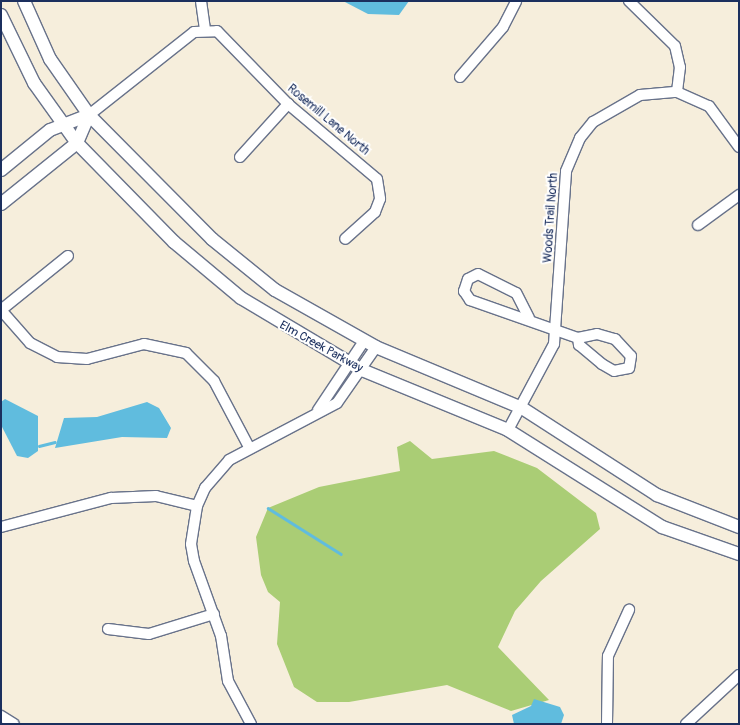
<!DOCTYPE html>
<html>
<head>
<meta charset="utf-8">
<style>
  body { margin:0 }
  #map { position:relative; width:740px; height:725px; overflow:hidden; background:#f6eedc; font-family:Pangolin,sans-serif }
  div>[style] { position:absolute }
  .green>* { inset:0; background:#aacd75 }
  .water>* { inset:0; background:#60bcde }
  .stream>* { height:2.5px; margin:-1.25px; padding:0 1.25px; transform-origin:1.25px; border-radius:1.25px; background:#60bcde }
  .roads { filter:drop-shadow(1px 0 #68728a) drop-shadow(-1px 0 #68728a) drop-shadow(0 1px #68728a) drop-shadow(0 -1px #68728a) }
  .minor>* { height:10px; margin:-5px; padding:0 5px; transform-origin:5px; border-radius:5px; background:#fff }
  .tertiary>* { height:12px; margin:-6px; padding:0 6px; transform-origin:6px; border-radius:6px; background:#fff }
  span { translate:-50% -50%; white-space:nowrap; text-align:center; line-height:1.15; -webkit-text-stroke:4px #fff; paint-order:stroke }
  .street-label { font-size:12px; color:#1b2f5e }
  .frame { position:absolute; inset:0; border:2px solid #1b2f5e; pointer-events:none }
</style>
</head>
<body>
<div id="map">
  <div class="green">
    <i style="clip-path:polygon(410px 441px,432px 459px,494px 451px,537px 468px,596px 513px,600px 529px,541px 581px,515px 611px,498px 647px,549px 700px,511px 711px,447px 685px,349px 702px,317px 702px,294px 687px,277px 644px,280px 602px,268px 592px,261px 575px,256px 537px,268px 508px,319px 487px,400px 471px,397px 447px)"></i>
  </div>
  <div class="water">
    <i style="clip-path:polygon(343px 1px,409px 1px,399px 15px,368px 14px)"></i>
    <i style="clip-path:polygon(5px 399px,38px 416px,38px 451px,28px 458px,17px 456px,1px 425px,1px 402px)"></i>
    <i style="clip-path:polygon(147px 402px,159px 408px,171px 428px,167px 438px,122px 437px,55px 448px,64px 418px,97px 417px)"></i>
    <i style="clip-path:polygon(534px 699px,560px 707px,564px 715px,561px 724px,514px 724px,512px 715px,531px 706px)"></i>
  </div>
  <div class="stream">
    <i style="left:39px;top:446px;width:16px;rotate:-14deg"></i>
    <i style="left:268px;top:508px;width:86px;rotate:32.2deg"></i>
  </div>
  <div class="roads">
    <div class="minor">
      <i style="left:201px;top:1px;width:27px;rotate:82deg"></i>
      <i style="left:629px;top:1px;width:64px;rotate:44.4deg"></i>
      <i style="left:675px;top:46px;width:22px;rotate:77deg"></i>
      <i style="left:680px;top:67px;width:25px;rotate:97deg"></i>
      <i style="left:460px;top:77px;width:66px;rotate:-49.3deg"></i>
      <i style="left:503px;top:27px;width:29px;rotate:-63deg"></i>
      <i style="left:89px;top:115px;width:134px;rotate:-38.3deg"></i>
      <i style="left:194px;top:32px;width:23px;rotate:-2deg"></i>
      <i style="left:217px;top:31px;width:102px;rotate:45.8deg"></i>
      <i style="left:288px;top:104px;width:116px;rotate:40.1deg"></i>
      <i style="left:377px;top:179px;width:20px;rotate:81deg"></i>
      <i style="left:380px;top:199px;width:14px;rotate:111deg"></i>
      <i style="left:375px;top:212px;width:40px;rotate:138deg"></i>
      <i style="left:240px;top:157px;width:72px;rotate:-47.8deg"></i>
      <i style="left:698px;top:225px;width:51px;rotate:-36.2deg"></i>
      <i style="left:1px;top:310px;width:44px;rotate:48.7deg"></i>
      <i style="left:30px;top:343px;width:30px;rotate:27deg"></i>
      <i style="left:57px;top:357px;width:30px;rotate:4deg"></i>
      <i style="left:87px;top:359px;width:59px;rotate:-14.7deg"></i>
      <i style="left:144px;top:344px;width:43px;rotate:12.1deg"></i>
      <i style="left:186px;top:353px;width:40px;rotate:45deg"></i>
      <i style="left:214px;top:381px;width:75px;rotate:62.1deg"></i>
      <i style="left:1px;top:310px;width:86px;rotate:-38.9deg"></i>
      <i style="left:529px;top:318px;width:28px;rotate:-117deg"></i>
      <i style="left:516px;top:293px;width:42px;rotate:-153.4deg"></i>
      <i style="left:478px;top:274px;width:11px;rotate:153deg"></i>
      <i style="left:468px;top:279px;width:13px;rotate:108deg"></i>
      <i style="left:464px;top:291px;width:11px;rotate:56deg"></i>
      <i style="left:470px;top:300px;width:114px;rotate:19.4deg"></i>
      <i style="left:578px;top:338px;width:19px;rotate:-12deg"></i>
      <i style="left:597px;top:334px;width:19px;rotate:16deg"></i>
      <i style="left:615px;top:339px;width:23px;rotate:47deg"></i>
      <i style="left:631px;top:356px;width:12px;rotate:99deg"></i>
      <i style="left:629px;top:368px;width:15px;rotate:169deg"></i>
      <i style="left:614px;top:371px;width:14px;rotate:-150deg"></i>
      <i style="left:602px;top:364px;width:30px;rotate:-140deg"></i>
      <i style="left:579px;top:345px;width:7px;rotate:-98deg"></i>
      <i style="left:318px;top:410px;width:83px;rotate:-56.3deg"></i>
      <i style="left:508px;top:430px;width:98px;rotate:-61.9deg"></i>
      <i style="left:554px;top:344px;width:173px;rotate:-86deg"></i>
      <i style="left:566px;top:171px;width:36px;rotate:-67deg"></i>
      <i style="left:580px;top:138px;width:21px;rotate:-51deg"></i>
      <i style="left:593px;top:122px;width:54px;rotate:-29.9deg"></i>
      <i style="left:640px;top:95px;width:37px;rotate:-5deg"></i>
      <i style="left:677px;top:92px;width:35px;rotate:24deg"></i>
      <i style="left:709px;top:106px;width:51px;rotate:53.8deg"></i>
      <i style="left:1px;top:527px;width:114px;rotate:-14.8deg"></i>
      <i style="left:111px;top:498px;width:45px;rotate:-2.5deg"></i>
      <i style="left:156px;top:496px;width:42px;rotate:13.7deg"></i>
      <i style="left:108px;top:629px;width:41px;rotate:7deg"></i>
      <i style="left:149px;top:634px;width:68px;rotate:-17.1deg"></i>
      <i style="left:1px;top:716px;width:15px;rotate:32deg"></i>
      <i style="left:251px;top:724px;width:49px;rotate:-118.1deg"></i>
      <i style="left:228px;top:681px;width:46px;rotate:-98.8deg"></i>
      <i style="left:221px;top:636px;width:80px;rotate:-109.8deg"></i>
      <i style="left:194px;top:561px;width:17px;rotate:-100deg"></i>
      <i style="left:191px;top:544px;width:38px;rotate:-81deg"></i>
      <i style="left:197px;top:506px;width:20px;rotate:-66deg"></i>
      <i style="left:205px;top:488px;width:37px;rotate:-49deg"></i>
      <i style="left:229px;top:460px;width:122px;rotate:-27.8deg"></i>
      <i style="left:337px;top:403px;width:68px;rotate:-55.1deg"></i>
      <i style="left:607px;top:724px;width:68px;rotate:-89.2deg"></i>
      <i style="left:608px;top:656px;width:51px;rotate:-65.5deg"></i>
      <i style="left:686px;top:724px;width:72px;rotate:-42.8deg"></i>
    </div>
    <div class="tertiary">
      <i style="left:24px;top:1px;width:64px;rotate:65.9deg"></i>
      <i style="left:50px;top:59px;width:68px;rotate:55.1deg"></i>
      <i style="left:89px;top:115px;width:175px;rotate:45.2deg"></i>
      <i style="left:212px;top:239px;width:81px;rotate:39deg"></i>
      <i style="left:275px;top:290px;width:116px;rotate:29.4deg"></i>
      <i style="left:376px;top:347px;width:158px;rotate:22.7deg"></i>
      <i style="left:522px;top:408px;width:161px;rotate:32.8deg"></i>
      <i style="left:657px;top:495px;width:88px;rotate:21.3deg"></i>
      <i style="left:1px;top:15px;width:76px;rotate:64.1deg"></i>
      <i style="left:34px;top:83px;width:74px;rotate:54.4deg"></i>
      <i style="left:77px;top:143px;width:139px;rotate:45.6deg"></i>
      <i style="left:174px;top:242px;width:87px;rotate:39.9deg"></i>
      <i style="left:241px;top:298px;width:141px;rotate:30.8deg"></i>
      <i style="left:362px;top:370px;width:158px;rotate:22.3deg"></i>
      <i style="left:508px;top:430px;width:182px;rotate:32.2deg"></i>
      <i style="left:662px;top:527px;width:82px;rotate:19.3deg"></i>
      <i style="left:1px;top:170px;width:63px;rotate:-39.2deg"></i>
      <i style="left:50px;top:130px;width:42px;rotate:-21deg"></i>
      <i style="left:1px;top:204px;width:97px;rotate:-38.8deg"></i>
      <i style="left:77px;top:143px;width:30px;rotate:-67deg"></i>
    </div>
  </div>
  <div class="street-label">
    <span style="left:328px;top:120px;rotate:40deg">Rosemill Lane North</span>
    <span style="left:551px;top:218px;rotate:-86deg">Woods Trail North</span>
    <span style="left:321px;top:347px;rotate:29deg">Elm Creek Parkway</span>
  </div>
  <div class="frame"></div>
</div>
</body>
</html>
